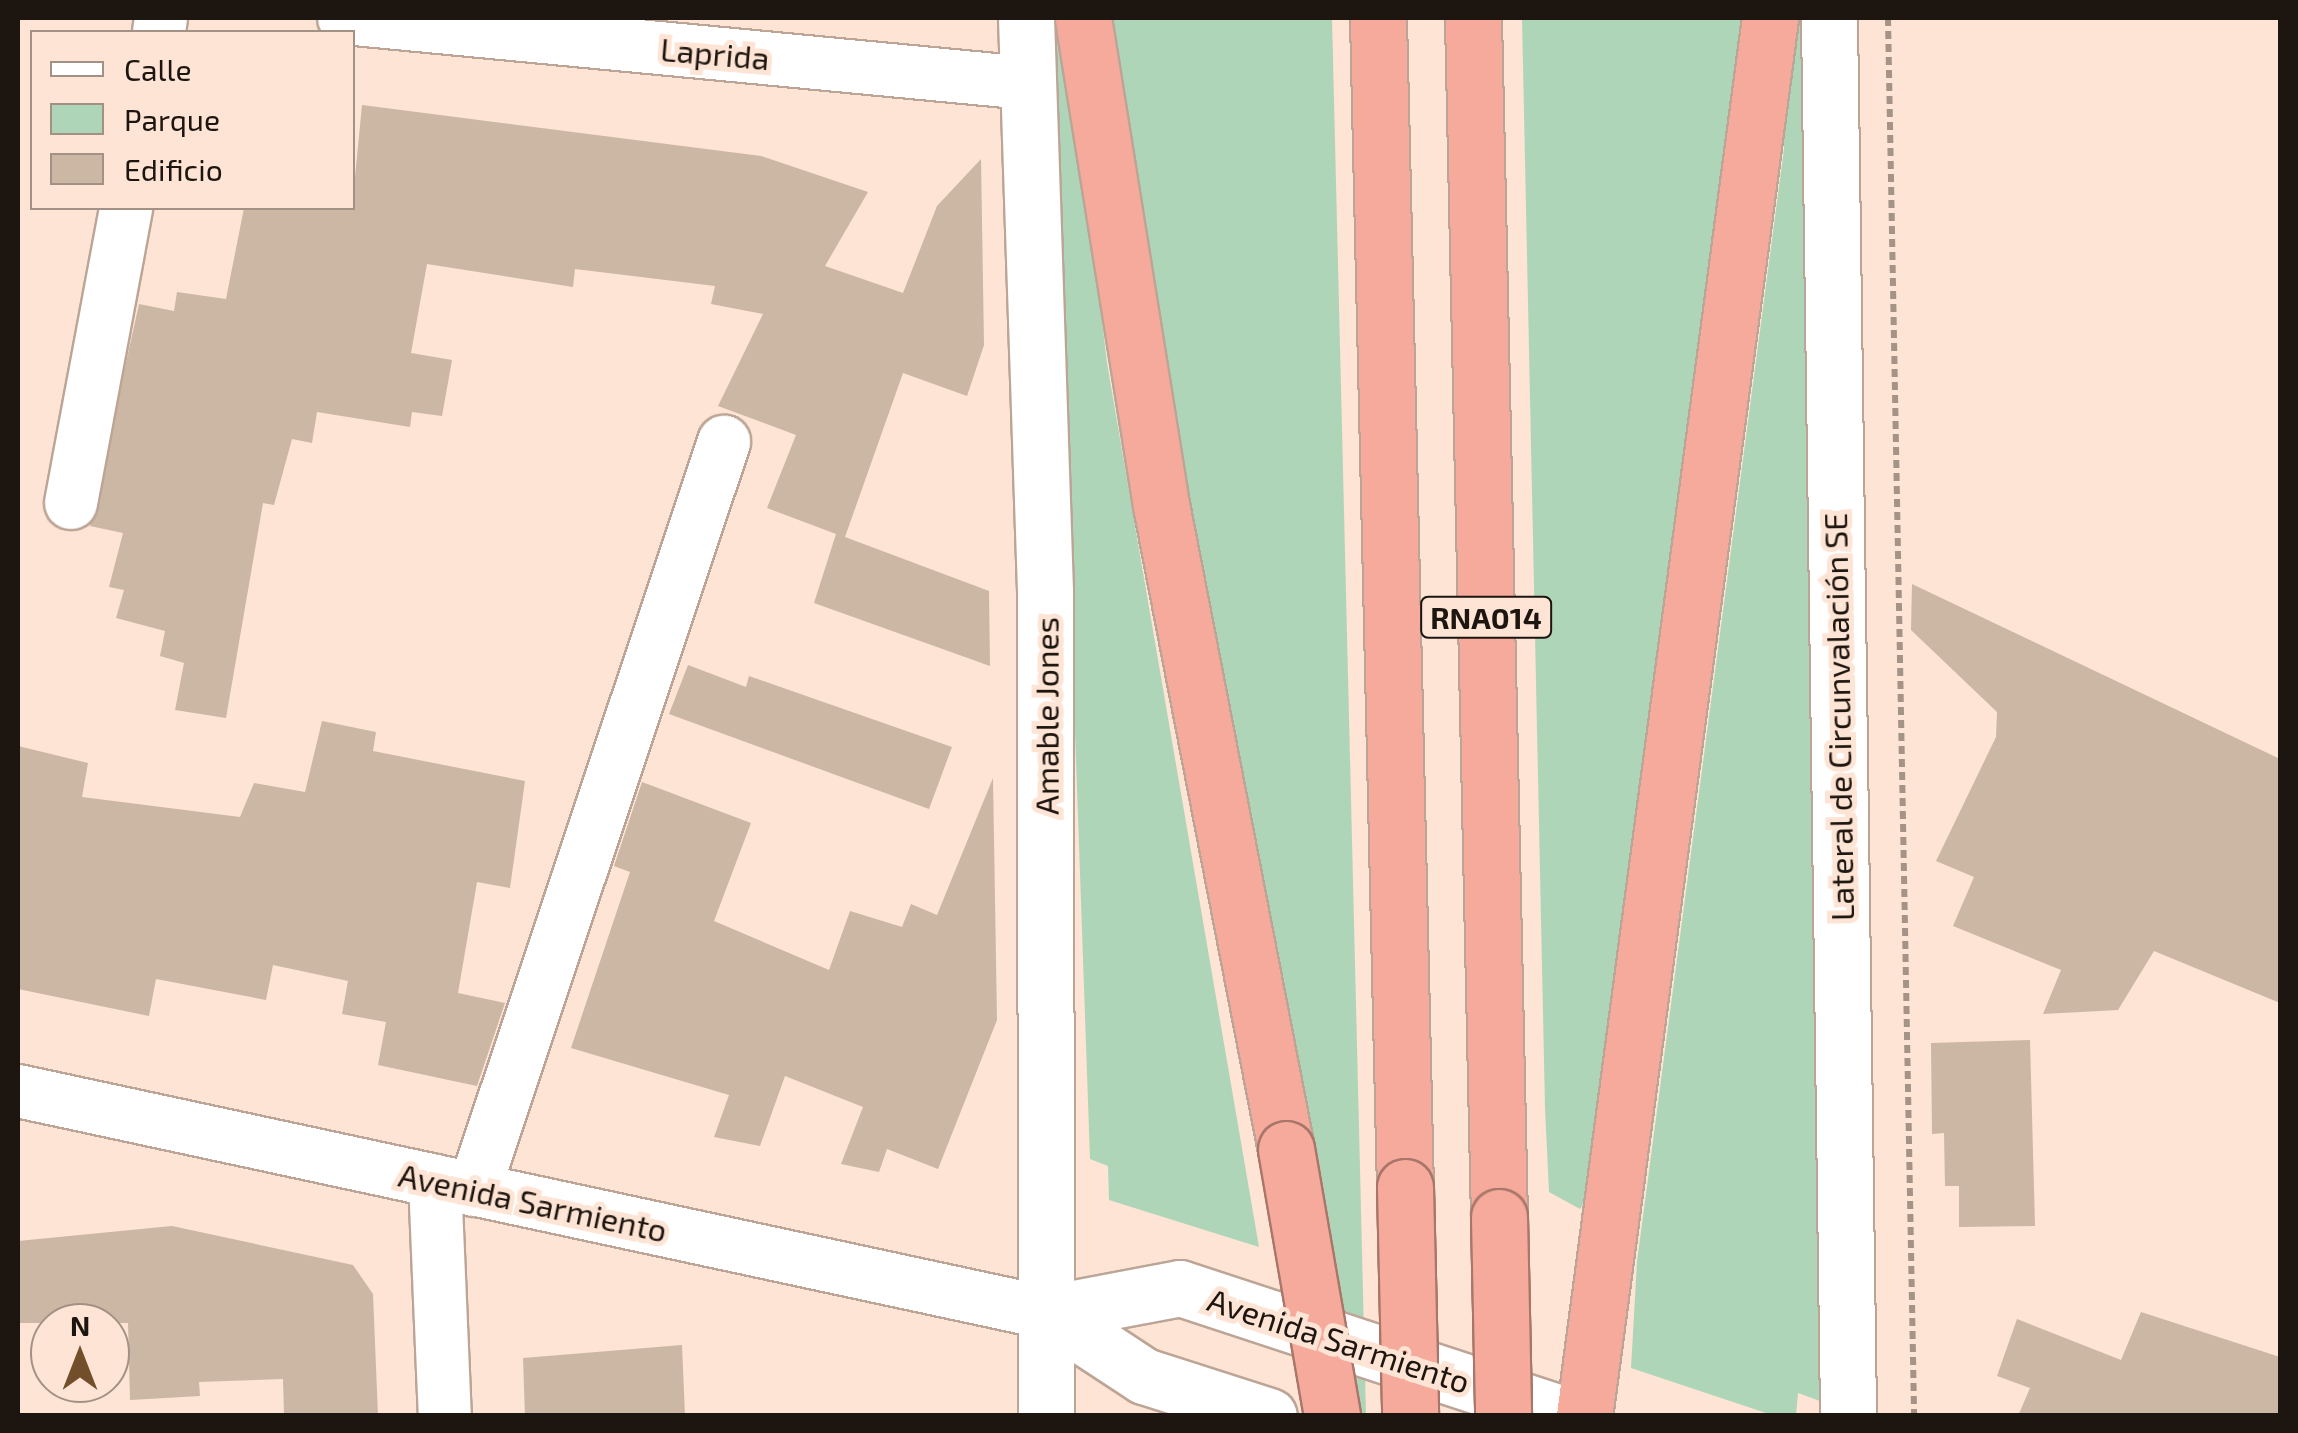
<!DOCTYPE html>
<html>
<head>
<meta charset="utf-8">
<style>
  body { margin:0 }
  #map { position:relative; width:2298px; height:1433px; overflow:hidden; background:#fde4d4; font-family:"Exo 2",sans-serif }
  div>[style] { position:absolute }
  .green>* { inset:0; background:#afd5b9 }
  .building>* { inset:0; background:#ccb6a4 }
  .path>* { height:6px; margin-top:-3px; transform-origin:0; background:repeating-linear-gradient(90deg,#a59387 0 8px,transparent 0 13px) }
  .roads { filter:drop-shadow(2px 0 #bca596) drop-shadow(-2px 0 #bca596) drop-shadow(0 2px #bca596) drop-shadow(0 -2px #bca596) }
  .minor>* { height:52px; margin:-26px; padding:0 26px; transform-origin:26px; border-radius:26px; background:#fff }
  .tertiary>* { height:55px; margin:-27.5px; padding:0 27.5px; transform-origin:27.5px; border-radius:27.5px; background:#fff }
  .motorway>* { height:55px; margin:-27.5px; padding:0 27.5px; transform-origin:27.5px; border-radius:27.5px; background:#f5aa9b }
  .bridges { filter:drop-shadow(2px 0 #a9766a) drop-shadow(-2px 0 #a9766a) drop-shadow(0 2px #a9766a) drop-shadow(0 -2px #a9766a) }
  .motorway-bridge>* { height:55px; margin:-27.5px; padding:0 27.5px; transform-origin:27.5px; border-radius:27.5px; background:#f5aa9b }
  span { translate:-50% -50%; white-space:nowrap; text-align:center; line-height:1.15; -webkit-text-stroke:10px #fde4d4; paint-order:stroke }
  .shield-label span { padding:2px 8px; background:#fde4d4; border:2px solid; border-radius:8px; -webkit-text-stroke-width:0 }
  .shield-label { font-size:30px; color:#1d150f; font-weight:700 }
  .street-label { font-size:32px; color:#1d150f }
  .frame { position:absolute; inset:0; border:20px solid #1d150f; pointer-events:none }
  .legend { position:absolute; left:30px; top:30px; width:325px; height:180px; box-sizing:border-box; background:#fde4d4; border:2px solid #a39185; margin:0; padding:12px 18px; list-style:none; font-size:30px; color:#1d150f }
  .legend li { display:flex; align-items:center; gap:20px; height:50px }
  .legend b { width:50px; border:2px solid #a39185 }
  .north { position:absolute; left:30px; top:1303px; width:100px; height:100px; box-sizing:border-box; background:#fde4d4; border:2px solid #a39185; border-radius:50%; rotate:0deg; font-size:28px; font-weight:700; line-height:40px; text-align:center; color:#1d150f }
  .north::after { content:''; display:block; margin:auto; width:35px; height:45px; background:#734e2a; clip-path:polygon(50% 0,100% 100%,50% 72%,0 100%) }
</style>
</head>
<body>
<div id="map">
  <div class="green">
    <i style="clip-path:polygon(1050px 18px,1066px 18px,1107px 363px,1259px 1247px,1109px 1200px,1108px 1166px,1090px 1159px)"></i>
    <i style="clip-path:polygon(1100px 18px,1332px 18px,1366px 1415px,1353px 1415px)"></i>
    <i style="clip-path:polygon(1522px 18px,1754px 18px,1589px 1195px,1580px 1209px,1549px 1192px,1545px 1108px)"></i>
    <i style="clip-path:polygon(1785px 18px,1804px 18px,1820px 1401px,1798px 1393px,1796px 1415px,1772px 1415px,1631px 1368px,1637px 1262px,1784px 149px)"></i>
  </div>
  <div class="building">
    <i style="clip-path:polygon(362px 105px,761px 156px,868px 192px,825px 266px,903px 293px,937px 206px,981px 159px,984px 345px,967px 396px,903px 373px,845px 537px,989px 591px,990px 666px,814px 603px,836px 534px,767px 508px,796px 435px,718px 406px,763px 314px,711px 304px,715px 286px,575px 269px,573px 287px,427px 264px,411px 353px,452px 360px,442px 416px,412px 412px,410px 427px,317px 412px,312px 443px,292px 439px,274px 505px,263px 503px,226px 718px,175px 710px,184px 663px,160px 656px,165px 631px,116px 618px,124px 590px,109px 587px,123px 533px,90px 526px,139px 304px,174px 311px,177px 292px,226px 299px,244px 208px,352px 208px)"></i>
    <i style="clip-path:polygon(1912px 584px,2280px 759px,2280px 1003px,2154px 951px,2118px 1010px,2043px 1014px,2061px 970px,1953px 926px,1974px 877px,1936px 861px,1996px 737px,1997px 712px,1911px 630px)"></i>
    <i style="clip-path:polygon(688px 665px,746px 687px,749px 676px,952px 747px,929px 809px,669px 714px)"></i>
    <i style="clip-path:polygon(322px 721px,376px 732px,373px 751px,525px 781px,510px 888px,477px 882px,458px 993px,505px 1003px,477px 1086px,378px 1065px,386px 1022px,342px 1014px,348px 981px,273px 965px,266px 1000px,156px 979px,149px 1016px,18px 989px,18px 746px,88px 763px,82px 797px,240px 817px,254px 783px,305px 792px)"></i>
    <i style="clip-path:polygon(993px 778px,997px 1020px,938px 1169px,887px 1149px,879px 1172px,841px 1164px,863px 1107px,785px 1076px,760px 1146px,714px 1137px,729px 1095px,571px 1048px,630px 872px,614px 866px,642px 782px,751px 823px,714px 921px,829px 970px,850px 911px,902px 927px,911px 904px,937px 915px)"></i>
    <i style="clip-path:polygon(2030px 1040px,2035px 1226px,1959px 1227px,1959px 1186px,1945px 1186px,1944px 1133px,1932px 1134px,1931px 1043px)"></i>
    <i style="clip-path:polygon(172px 1226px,353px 1265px,373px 1294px,378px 1416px,284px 1416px,283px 1379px,199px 1382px,200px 1396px,130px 1400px,128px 1323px,18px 1323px,18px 1241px)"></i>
    <i style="clip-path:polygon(2141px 1312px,2280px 1357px,2280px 1416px,2018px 1416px,2030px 1388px,1997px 1376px,2017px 1319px,2121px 1360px)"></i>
    <i style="clip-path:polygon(682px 1345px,685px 1416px,525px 1416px,523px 1358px)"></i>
  </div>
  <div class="path">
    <i style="left:1888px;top:18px;width:1398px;rotate:88.93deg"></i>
  </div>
  <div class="roads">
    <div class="minor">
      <i style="left:344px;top:18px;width:686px;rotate:5.44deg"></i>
      <i style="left:159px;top:32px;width:14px;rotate:-82deg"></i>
      <i style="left:71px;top:503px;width:300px;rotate:-79.4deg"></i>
      <i style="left:18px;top:1091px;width:1054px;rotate:12.16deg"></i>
      <i style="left:435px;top:1181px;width:235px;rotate:87.6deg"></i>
      <i style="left:474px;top:1190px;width:789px;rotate:-71.52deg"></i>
    </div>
    <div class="tertiary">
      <i style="left:1026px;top:18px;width:574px;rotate:88.1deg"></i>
      <i style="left:1045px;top:592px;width:824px;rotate:89.93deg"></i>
      <i style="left:1829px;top:18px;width:1398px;rotate:89.22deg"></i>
      <i style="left:1048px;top:1313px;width:134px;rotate:-10.7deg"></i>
      <i style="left:1180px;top:1288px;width:410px;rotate:18.2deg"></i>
      <i style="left:1048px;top:1313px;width:115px;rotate:33.3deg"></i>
      <i style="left:1144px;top:1376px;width:131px;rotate:17.7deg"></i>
    </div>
    <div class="motorway">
      <i style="left:1083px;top:18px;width:498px;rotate:80.9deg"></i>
      <i style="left:1162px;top:510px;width:651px;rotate:79.02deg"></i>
      <i style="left:1378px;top:18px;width:1169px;rotate:88.68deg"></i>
      <i style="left:1473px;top:18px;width:1199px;rotate:88.76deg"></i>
      <i style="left:1584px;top:1416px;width:1410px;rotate:-82.42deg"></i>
    </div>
  </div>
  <div class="bridges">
    <div class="motorway-bridge">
      <i style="left:1286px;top:1149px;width:271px;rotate:80.2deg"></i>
      <i style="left:1405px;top:1187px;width:229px;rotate:88.7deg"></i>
      <i style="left:1499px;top:1217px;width:199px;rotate:88.8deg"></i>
    </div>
  </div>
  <div class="shield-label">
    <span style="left:1486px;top:617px">RNA014</span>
  </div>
  <div class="street-label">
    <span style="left:715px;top:53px;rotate:5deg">Laprida</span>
    <span style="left:1046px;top:716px;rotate:-90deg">Amable Jones</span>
    <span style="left:1838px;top:717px;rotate:-91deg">Lateral de Circunvalación SE</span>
    <span style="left:533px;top:1202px;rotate:12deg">Avenida Sarmiento</span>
    <span style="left:1339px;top:1340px;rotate:18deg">Avenida Sarmiento</span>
  </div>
  <div class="frame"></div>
  <ul class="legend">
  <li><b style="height:12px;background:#fff"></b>Calle</li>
  <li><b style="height:28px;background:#afd5b9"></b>Parque</li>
  <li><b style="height:28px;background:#ccb6a4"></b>Edificio</li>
  </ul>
  <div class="north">N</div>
</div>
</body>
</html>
